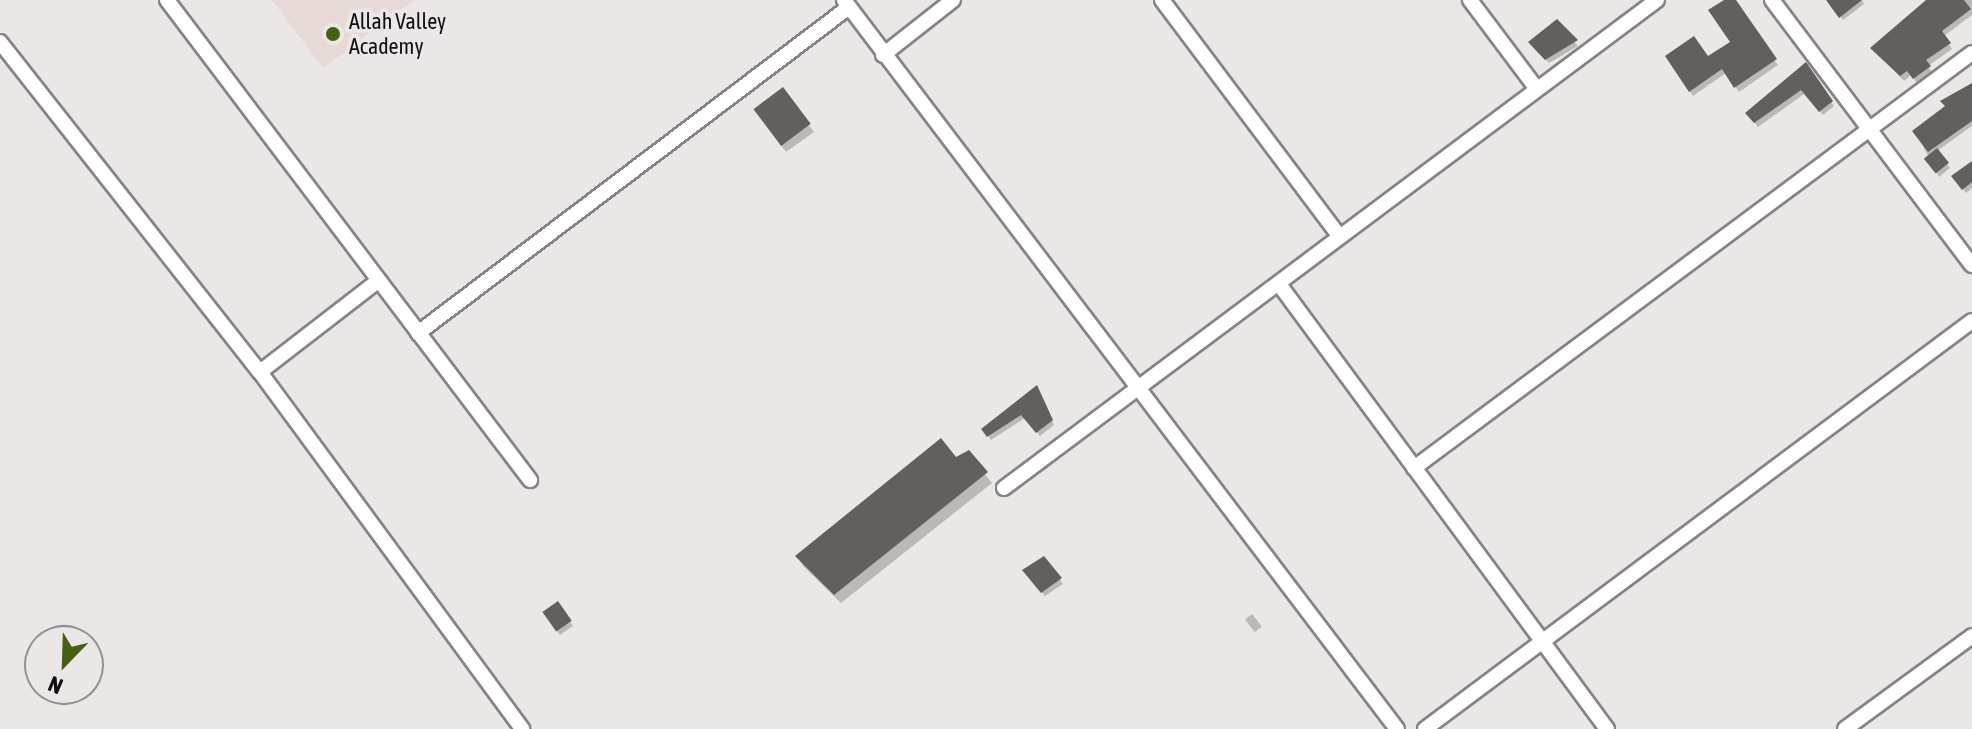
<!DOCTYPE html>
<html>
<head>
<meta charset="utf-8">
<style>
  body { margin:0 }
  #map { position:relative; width:1972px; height:729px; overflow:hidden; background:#ebe7e6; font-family:"Asap Condensed",sans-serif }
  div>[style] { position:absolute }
  .built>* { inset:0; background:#e6d9d6 }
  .shadow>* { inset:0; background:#0003; transform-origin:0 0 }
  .building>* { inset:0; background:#625f5d; transform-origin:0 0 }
  .roads { filter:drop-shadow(2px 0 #888483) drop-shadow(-2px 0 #888483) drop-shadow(0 2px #888483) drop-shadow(0 -2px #888483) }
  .street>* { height:14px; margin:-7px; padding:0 7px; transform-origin:7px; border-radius:7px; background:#fff }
  .dots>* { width:22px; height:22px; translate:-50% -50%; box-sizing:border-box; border:4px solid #ebe7e6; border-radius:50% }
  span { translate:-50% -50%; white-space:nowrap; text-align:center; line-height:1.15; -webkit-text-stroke:8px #ebe7e6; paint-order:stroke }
  .poi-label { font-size:22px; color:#111010 }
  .left { translate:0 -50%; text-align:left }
  .north { position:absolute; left:24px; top:625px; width:80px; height:80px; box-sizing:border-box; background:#ebe7e6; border:2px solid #949190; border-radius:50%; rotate:203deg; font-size:22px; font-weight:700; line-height:32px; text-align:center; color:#111010 }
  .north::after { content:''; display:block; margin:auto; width:28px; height:36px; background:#466111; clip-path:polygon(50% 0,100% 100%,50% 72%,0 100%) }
</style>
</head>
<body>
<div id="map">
  <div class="built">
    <i style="clip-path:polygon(272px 0,414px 0,323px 68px)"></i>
  </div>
  <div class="shadow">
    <i style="clip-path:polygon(1727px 0,1778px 65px,1739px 92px,1726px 73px,1693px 96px,1667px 57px,1707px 59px,1732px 42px)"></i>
    <i style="clip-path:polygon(1827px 0,1862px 0,1864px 4px,1843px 20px)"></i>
    <i style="clip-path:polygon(1928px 0,1972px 0,1972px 15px,1944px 36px,1952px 49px,1928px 66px,1932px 72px,1917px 83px,1911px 75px,1904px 81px,1872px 48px)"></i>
    <i style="clip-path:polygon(1557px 21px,1578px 46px,1549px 63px,1533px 47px)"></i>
    <i style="clip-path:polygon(1806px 64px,1834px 106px,1823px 115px,1804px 94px,1758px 127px,1750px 117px)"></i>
    <i style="clip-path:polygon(1972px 86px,1972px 126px,1937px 151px,1950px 168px,1939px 177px,1917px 135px)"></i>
    <i style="clip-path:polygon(782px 90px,814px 132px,786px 152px,759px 115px)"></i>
    <i style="clip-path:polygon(1972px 163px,1972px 188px,1966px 193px,1957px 181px)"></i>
    <i style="clip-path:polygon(1036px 388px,1054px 425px,1040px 436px,1025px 418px,991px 440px,984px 429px)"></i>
    <i style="clip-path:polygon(968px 453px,992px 483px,841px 603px,803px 566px,797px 556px)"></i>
    <i style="clip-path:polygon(1044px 558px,1063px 584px,1045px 596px,1027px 575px)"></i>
    <i style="left:1252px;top:614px;width:16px;height:9px;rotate:52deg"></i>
    <i style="clip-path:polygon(547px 617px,570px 622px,573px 626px,560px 635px)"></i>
  </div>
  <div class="building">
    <i style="clip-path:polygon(1724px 0,1736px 0,1777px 59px,1734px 88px,1722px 69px,1689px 92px,1665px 56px,1694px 36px,1708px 56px,1730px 42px,1708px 10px)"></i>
    <i style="clip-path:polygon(1826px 0,1862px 0,1839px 18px)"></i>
    <i style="clip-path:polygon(1926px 0,1964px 0,1971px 9px,1942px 31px,1951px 43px,1926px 60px,1931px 66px,1913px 79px,1907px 71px,1900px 76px,1870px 48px)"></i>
    <i style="clip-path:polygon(1557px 19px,1578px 40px,1545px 60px,1528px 42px)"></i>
    <i style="clip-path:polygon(1806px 62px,1833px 101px,1819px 112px,1801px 90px,1754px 123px,1745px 113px)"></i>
    <i style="clip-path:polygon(1972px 83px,1972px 121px,1928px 152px,1912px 131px,1945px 106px,1940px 101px)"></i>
    <i style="left:783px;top:87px;width:46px;height:37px;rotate:53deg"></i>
    <i style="left:1937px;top:148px;width:19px;height:17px;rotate:51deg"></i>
    <i style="clip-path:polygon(1972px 161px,1972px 182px,1962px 190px,1951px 176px)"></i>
    <i style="clip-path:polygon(1037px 385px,1053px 420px,1036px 433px,1021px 415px,987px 437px,981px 429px)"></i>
    <i style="clip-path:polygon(941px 438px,956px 457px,969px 450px,988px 472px,834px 595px,795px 556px)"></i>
    <i style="clip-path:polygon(1044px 556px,1062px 578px,1041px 593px,1022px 570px)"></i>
    <i style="left:558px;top:601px;width:24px;height:19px;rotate:55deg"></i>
  </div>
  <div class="roads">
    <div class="street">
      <i style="left:167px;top:0;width:602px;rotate:52.9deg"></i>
      <i style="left:844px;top:0;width:915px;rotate:52.82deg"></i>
      <i style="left:1162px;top:0;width:295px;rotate:53.1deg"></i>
      <i style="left:1470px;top:0;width:110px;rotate:53.1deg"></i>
      <i style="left:1772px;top:0;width:332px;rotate:53deg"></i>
      <i style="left:0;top:42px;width:420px;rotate:51.8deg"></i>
      <i style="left:260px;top:372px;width:443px;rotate:53.7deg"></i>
      <i style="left:883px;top:55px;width:89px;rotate:-38.2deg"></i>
      <i style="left:1279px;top:284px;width:553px;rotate:53.61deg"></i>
      <i style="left:418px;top:333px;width:540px;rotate:-37.1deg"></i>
      <i style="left:260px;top:372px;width:150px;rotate:-37.7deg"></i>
      <i style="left:1414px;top:468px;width:695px;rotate:-36.64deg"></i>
      <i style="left:1004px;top:488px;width:815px;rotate:-36.77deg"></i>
      <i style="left:1425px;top:729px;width:682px;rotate:-36.72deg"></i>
      <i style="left:1845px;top:729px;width:157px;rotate:-36.2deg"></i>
    </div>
  </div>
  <div class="dots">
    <i style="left:333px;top:34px;background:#466111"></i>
  </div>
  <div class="poi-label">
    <span class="left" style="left:349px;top:34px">Allah Valley<br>Academy</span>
  </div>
  <div class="north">N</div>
</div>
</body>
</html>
